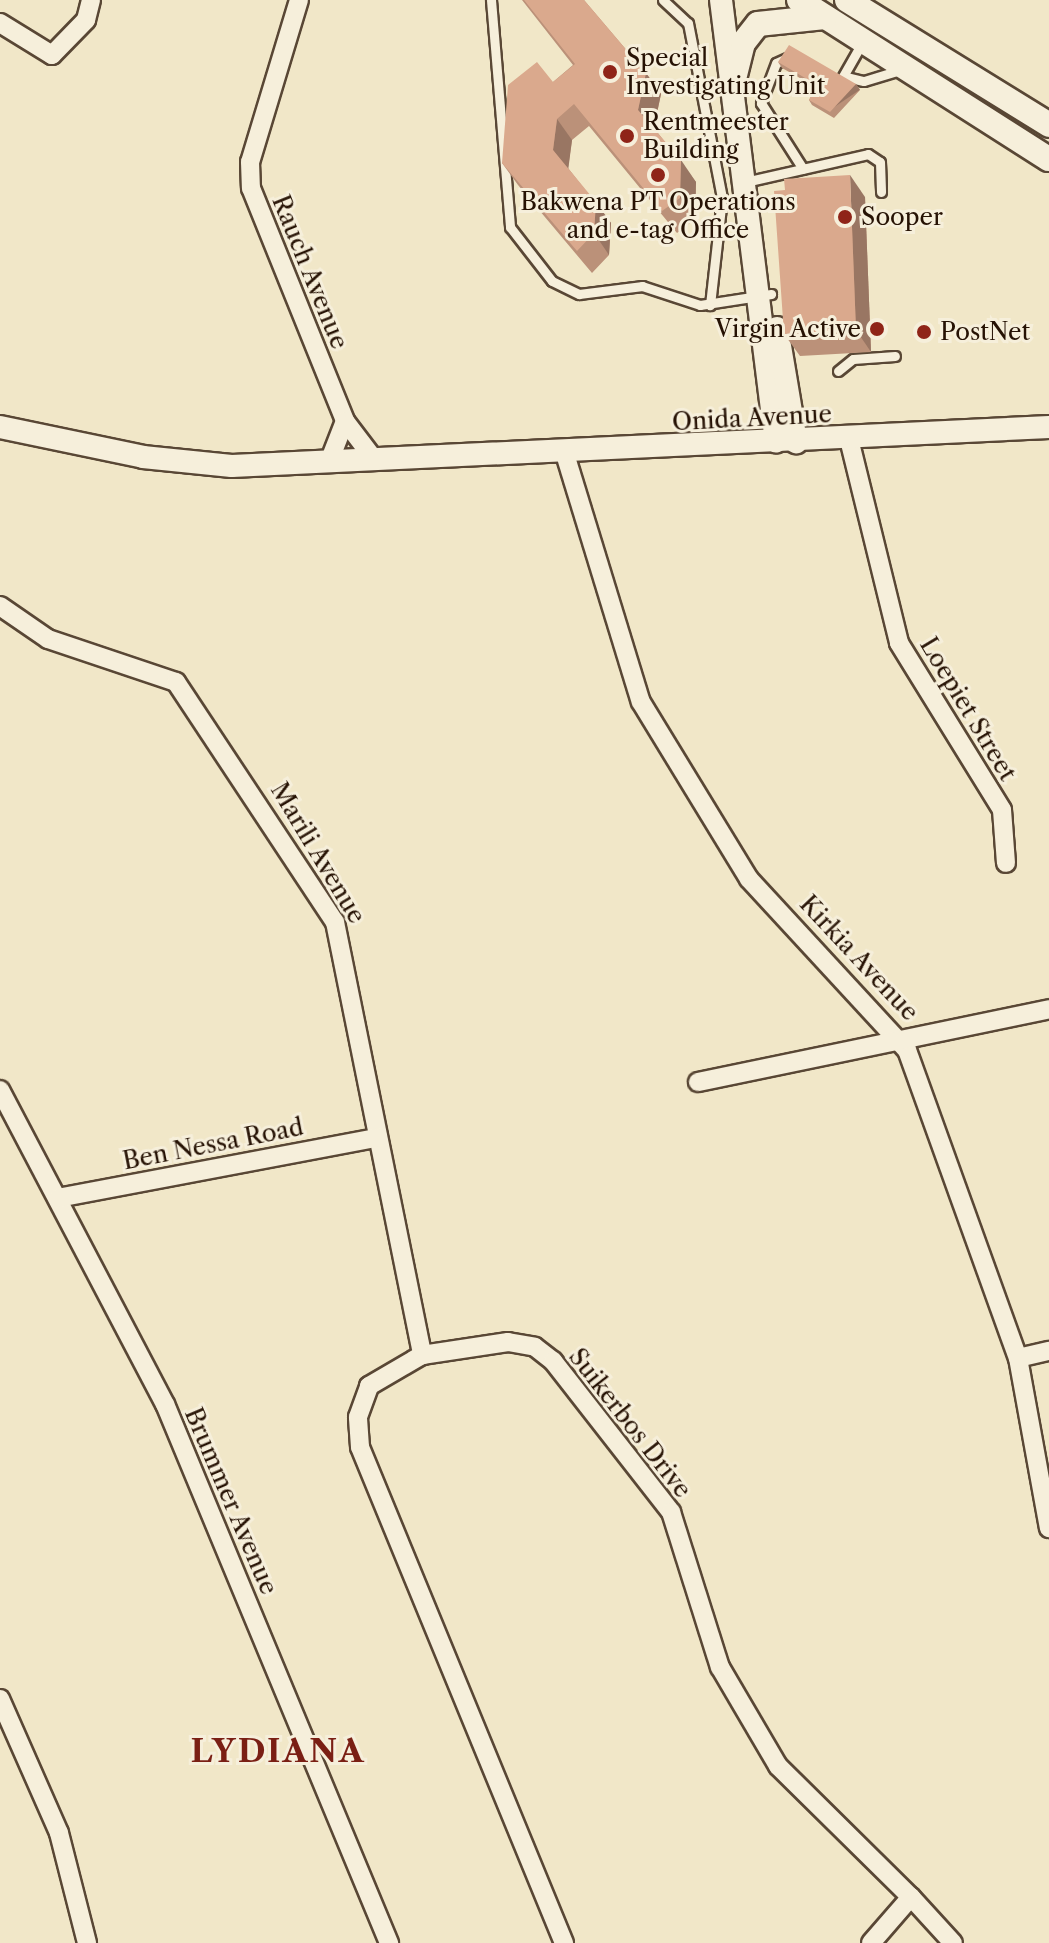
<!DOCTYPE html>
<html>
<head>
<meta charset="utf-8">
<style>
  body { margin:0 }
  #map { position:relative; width:1049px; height:1943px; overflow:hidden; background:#f1e7c8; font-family:"Libre Caslon Text",serif }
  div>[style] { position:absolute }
  .roads { filter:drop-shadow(2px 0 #594735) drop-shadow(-2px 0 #594735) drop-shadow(0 2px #594735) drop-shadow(0 -2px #594735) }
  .service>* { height:9px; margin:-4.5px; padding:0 4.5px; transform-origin:4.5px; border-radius:4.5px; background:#f6efdb }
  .minor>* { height:18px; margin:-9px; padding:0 9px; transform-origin:9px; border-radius:9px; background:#f6efdb }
  .tertiary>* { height:22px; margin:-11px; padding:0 11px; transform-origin:11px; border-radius:11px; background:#f6efdb }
  .secondary>* { height:24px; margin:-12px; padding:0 12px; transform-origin:12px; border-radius:12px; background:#f6efdb }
  .wall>* { inset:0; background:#bb9179 }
  .shaded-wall>* { inset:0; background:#997663; transform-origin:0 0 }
  .building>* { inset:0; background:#daa98d }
  .dots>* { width:22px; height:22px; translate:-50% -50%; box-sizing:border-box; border:4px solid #f6efdb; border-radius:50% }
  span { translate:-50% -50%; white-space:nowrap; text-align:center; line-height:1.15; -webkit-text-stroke:6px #f6efdb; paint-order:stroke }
  .poi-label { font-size:24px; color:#261204 }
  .left { translate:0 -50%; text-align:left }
  .right { translate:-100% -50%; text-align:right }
  .street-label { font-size:24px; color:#261204 }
  .district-label { font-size:32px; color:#7a1f14; font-weight:700; letter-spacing:2px }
</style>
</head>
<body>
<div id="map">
  <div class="roads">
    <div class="service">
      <i style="left:491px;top:0;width:228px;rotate:85.2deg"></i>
      <i style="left:510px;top:227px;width:68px;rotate:52.1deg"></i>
      <i style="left:552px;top:281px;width:30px;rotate:26deg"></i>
      <i style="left:579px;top:294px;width:64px;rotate:-7.2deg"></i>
      <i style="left:642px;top:286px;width:61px;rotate:18.1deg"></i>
      <i style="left:700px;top:305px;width:72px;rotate:-8.8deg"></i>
      <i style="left:663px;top:0;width:34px;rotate:43deg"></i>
      <i style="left:688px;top:23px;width:178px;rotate:79deg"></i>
      <i style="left:722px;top:198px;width:108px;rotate:96.4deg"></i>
      <i style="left:789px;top:57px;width:14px;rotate:155deg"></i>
      <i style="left:776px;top:63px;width:43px;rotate:110.6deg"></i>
      <i style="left:761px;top:103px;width:78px;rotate:57.5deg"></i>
      <i style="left:846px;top:77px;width:18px;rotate:13deg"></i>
      <i style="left:864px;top:81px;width:39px;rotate:-17deg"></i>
      <i style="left:842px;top:78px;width:40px;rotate:-60.3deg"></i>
      <i style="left:745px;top:182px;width:126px;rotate:-12.8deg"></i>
      <i style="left:868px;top:154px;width:14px;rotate:34deg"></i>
      <i style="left:880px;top:162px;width:30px;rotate:88deg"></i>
      <i style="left:838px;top:371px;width:19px;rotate:-39deg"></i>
      <i style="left:853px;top:359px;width:42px;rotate:-4.1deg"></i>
    </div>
    <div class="minor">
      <i style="left:299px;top:0;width:169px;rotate:106.8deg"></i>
      <i style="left:250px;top:162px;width:26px;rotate:88deg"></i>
      <i style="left:251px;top:188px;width:251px;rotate:68deg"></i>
      <i style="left:345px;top:421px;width:48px;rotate:52.7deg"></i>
      <i style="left:0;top:23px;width:61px;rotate:31.6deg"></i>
      <i style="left:52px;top:55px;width:49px;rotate:-45.8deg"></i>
      <i style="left:86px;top:20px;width:21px;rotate:-76deg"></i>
      <i style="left:849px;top:439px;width:210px;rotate:76.2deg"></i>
      <i style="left:899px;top:643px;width:196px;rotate:58.3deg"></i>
      <i style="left:1002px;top:810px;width:53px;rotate:85.7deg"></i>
      <i style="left:565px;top:454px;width:259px;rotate:73deg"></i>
      <i style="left:641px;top:702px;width:207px;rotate:58.6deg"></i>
      <i style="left:749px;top:879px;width:233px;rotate:47.3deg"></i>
      <i style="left:907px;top:1050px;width:327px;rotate:70.2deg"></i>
      <i style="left:1018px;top:1358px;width:173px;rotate:79.7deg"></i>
      <i style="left:329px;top:462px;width:44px;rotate:-68.7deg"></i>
      <i style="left:0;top:606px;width:58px;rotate:34.5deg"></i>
      <i style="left:48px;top:639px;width:135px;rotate:18.6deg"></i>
      <i style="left:176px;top:682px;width:288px;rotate:56.5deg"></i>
      <i style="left:335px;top:922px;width:442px;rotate:78.6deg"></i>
      <i style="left:698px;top:1082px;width:359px;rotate:-11.7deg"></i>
      <i style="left:0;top:1090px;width:355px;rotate:62.3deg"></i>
      <i style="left:165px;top:1404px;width:584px;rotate:67.43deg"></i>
      <i style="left:58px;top:1198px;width:325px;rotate:-10.7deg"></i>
      <i style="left:1018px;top:1358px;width:32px;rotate:-13deg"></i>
      <i style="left:0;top:1699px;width:146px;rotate:66.2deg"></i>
      <i style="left:59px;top:1833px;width:114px;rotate:75.7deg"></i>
      <i style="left:564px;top:1943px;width:536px;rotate:-112.36deg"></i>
      <i style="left:360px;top:1447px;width:30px;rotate:-94deg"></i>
      <i style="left:358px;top:1417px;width:33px;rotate:-70deg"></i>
      <i style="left:369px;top:1386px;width:61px;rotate:-30.3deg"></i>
      <i style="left:422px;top:1355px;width:87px;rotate:-8.6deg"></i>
      <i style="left:508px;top:1342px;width:27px;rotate:10deg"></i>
      <i style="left:535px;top:1347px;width:23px;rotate:38deg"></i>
      <i style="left:553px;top:1361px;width:192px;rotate:52deg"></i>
      <i style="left:671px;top:1512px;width:163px;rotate:72.5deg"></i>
      <i style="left:720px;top:1667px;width:115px;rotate:59.6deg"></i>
      <i style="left:778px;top:1766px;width:187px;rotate:44.6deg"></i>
      <i style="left:871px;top:1943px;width:61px;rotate:-49deg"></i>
      <i style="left:911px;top:1897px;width:62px;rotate:47.6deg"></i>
    </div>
    <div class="tertiary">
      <i style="left:721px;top:0;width:445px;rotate:82.9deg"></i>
      <i style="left:777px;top:328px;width:116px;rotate:80.5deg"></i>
      <i style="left:0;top:427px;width:146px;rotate:11.8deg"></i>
      <i style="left:143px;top:457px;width:89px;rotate:5.8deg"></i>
      <i style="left:232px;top:466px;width:818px;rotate:-2.73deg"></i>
    </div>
    <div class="secondary">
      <i style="left:799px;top:0;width:296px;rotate:32.5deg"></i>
      <i style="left:847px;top:0;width:238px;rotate:31.7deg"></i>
      <i style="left:733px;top:83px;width:41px;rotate:-76deg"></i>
      <i style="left:743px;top:43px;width:24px;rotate:-52deg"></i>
      <i style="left:758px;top:24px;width:67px;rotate:-6deg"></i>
    </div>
  </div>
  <div class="wall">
    <i style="clip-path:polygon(522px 0,584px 0,646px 73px,661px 94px,654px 128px,696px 182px,695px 219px,677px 233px,589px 126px,572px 140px,568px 168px,611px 223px,609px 255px,592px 273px,518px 185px,502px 163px,553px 82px,573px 65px)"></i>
    <i style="clip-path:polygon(778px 62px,856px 84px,860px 90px,834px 118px,812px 105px,809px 100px,816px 87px,782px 68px)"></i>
    <i style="clip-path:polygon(865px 197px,871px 352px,800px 356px,784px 334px)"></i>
  </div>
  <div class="shaded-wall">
    <i style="clip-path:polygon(646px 73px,661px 94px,653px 131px,638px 110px)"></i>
    <i style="left:856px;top:84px;width:7px;height:38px;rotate:56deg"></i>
    <i style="clip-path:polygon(557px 119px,572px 140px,568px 171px,553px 150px)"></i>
    <i style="clip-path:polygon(681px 160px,696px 182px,695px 219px,680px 198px)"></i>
    <i style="clip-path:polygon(850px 175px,865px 197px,871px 352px,856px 330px)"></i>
    <i style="clip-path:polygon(596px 202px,611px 223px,609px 255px,594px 233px)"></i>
  </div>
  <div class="building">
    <i style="clip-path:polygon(524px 0,584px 0,646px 73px,638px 110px,681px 160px,680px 198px,662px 211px,574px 104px,557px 119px,553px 150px,596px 202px,594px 233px,577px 251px,502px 163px,508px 85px,537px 62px,553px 82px,575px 64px)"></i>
    <i style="clip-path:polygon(789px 45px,856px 84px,830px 112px,809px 100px,817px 85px,778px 62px)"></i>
    <i style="clip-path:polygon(850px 175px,856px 330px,784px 334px,774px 191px,785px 190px,784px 179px)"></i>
  </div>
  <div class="dots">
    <i style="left:610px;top:72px;background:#8f2418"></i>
    <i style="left:627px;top:136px;background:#8f2418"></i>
    <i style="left:658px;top:175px;background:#8f2418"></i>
    <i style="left:845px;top:217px;background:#8f2418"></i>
    <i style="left:877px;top:329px;background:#8f2418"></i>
    <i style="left:924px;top:332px;background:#8f2418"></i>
  </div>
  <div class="poi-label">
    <span class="left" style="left:626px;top:72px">Special<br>Investigating Unit</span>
    <span class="left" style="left:643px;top:136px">Rentmeester<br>Building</span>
    <span style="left:658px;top:216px">Bakwena PT Operations<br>and e-tag Office</span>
    <span class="left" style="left:861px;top:217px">Sooper</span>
    <span class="right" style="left:861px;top:329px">Virgin Active</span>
    <span class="left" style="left:940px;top:332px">PostNet</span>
  </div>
  <div class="street-label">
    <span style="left:310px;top:272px;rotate:68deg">Rauch Avenue</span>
    <span style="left:752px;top:418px;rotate:-3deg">Onida Avenue</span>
    <span style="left:968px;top:709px;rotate:59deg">Loepiet Street</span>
    <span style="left:318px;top:853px;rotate:59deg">Marili Avenue</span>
    <span style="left:859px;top:958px;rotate:47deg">Kirkia Avenue</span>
    <span style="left:213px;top:1144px;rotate:-11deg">Ben Nessa Road</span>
    <span style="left:630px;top:1423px;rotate:52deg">Suikerbos Drive</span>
    <span style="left:231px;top:1501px;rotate:67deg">Brummer Avenue</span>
  </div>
  <div class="district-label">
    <span style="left:278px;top:1751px">LYDIANA</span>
  </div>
</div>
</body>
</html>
